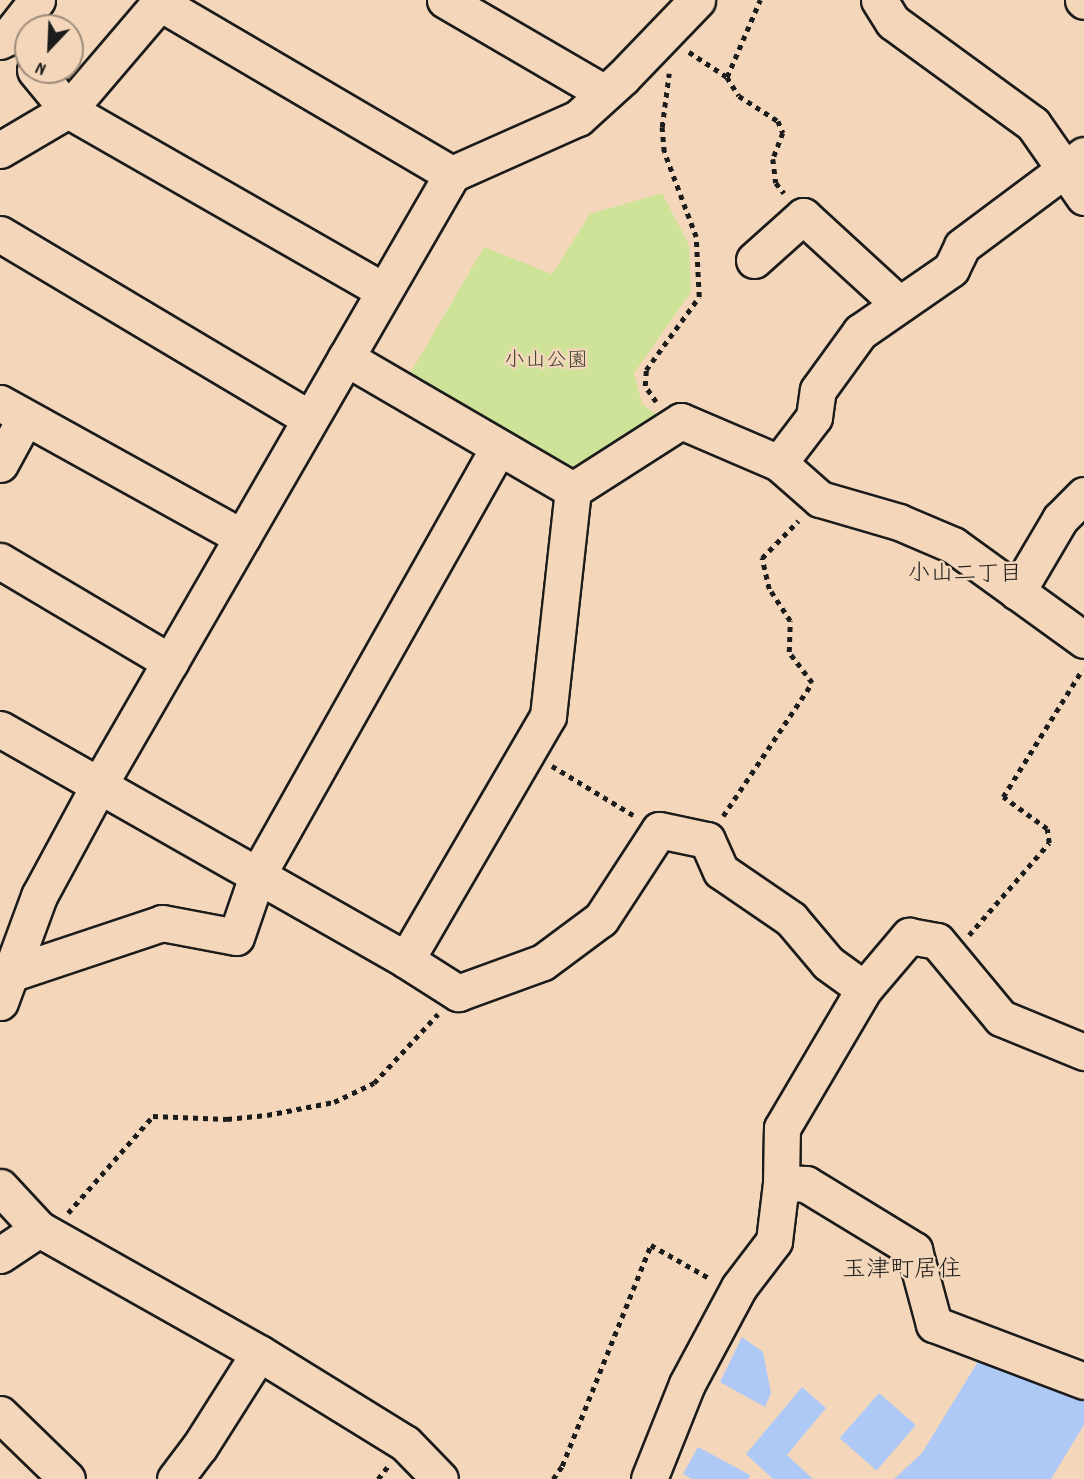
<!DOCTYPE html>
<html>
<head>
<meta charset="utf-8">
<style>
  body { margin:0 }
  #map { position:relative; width:1084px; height:1479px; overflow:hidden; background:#f4d7ba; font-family:Dekko,"Klee One",sans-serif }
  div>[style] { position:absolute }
  .green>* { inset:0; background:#cee397 }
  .building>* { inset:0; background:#afc9f6; transform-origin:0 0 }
  .path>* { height:4.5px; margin-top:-2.25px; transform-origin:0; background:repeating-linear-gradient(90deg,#1c1c1c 0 5px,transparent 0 10px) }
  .roads { filter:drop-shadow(2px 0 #1c1c1c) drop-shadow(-2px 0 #1c1c1c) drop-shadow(0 2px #1c1c1c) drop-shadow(0 -2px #1c1c1c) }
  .minor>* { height:35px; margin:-17.5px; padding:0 17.5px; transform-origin:17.5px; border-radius:17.5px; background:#f4d7ba }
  span { translate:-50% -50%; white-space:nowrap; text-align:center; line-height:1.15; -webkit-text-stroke:5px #f4d7ba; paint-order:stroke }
  .park-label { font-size:21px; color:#404435 }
  .neighbourhood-label { font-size:23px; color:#1c1c1c }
  .quarter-label { font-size:24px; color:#1c1c1c }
  .north { position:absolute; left:14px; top:14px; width:70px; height:70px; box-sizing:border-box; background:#f4d7ba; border:2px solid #9e8c7b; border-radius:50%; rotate:203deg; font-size:19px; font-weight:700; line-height:28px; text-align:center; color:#1c1c1c }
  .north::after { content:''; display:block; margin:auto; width:24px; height:32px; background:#1c1c1c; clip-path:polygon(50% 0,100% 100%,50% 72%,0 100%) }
</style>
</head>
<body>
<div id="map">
  <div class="green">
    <i style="clip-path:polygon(662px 193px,689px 245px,691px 292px,634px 373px,642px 404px,658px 415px,657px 430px,566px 473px,404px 384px,484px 247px,552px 274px,590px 214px)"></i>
  </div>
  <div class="building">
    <i style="clip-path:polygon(742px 1337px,763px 1352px,771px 1393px,765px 1407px,720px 1382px)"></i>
    <i style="clip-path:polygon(982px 1355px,1084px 1391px,1084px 1425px,1051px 1479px,894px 1479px,922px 1453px)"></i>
    <i style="clip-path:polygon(802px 1387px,826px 1408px,787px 1455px,813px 1479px,773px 1479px,746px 1454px)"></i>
    <i style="left:879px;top:1393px;width:49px;height:60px;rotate:41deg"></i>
    <i style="clip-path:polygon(698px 1447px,750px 1475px,748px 1479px,692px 1479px,683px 1474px)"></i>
  </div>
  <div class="path">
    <i style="left:689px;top:52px;width:45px;rotate:33.3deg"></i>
    <i style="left:727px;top:77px;width:84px;rotate:-66.8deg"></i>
    <i style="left:727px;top:77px;width:22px;rotate:58deg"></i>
    <i style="left:739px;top:96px;width:46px;rotate:32.7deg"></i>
    <i style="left:778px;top:121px;width:13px;rotate:67deg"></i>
    <i style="left:783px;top:133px;width:28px;rotate:111deg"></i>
    <i style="left:773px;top:159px;width:24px;rotate:83deg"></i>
    <i style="left:776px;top:183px;width:13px;rotate:51deg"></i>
    <i style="left:656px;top:402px;width:19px;rotate:-125deg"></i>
    <i style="left:645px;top:386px;width:16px;rotate:-86deg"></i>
    <i style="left:646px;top:370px;width:90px;rotate:-54deg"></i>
    <i style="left:699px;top:297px;width:60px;rotate:-92.9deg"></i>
    <i style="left:696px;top:237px;width:91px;rotate:-110.6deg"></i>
    <i style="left:664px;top:152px;width:25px;rotate:-95deg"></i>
    <i style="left:662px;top:127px;width:54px;rotate:-82.6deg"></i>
    <i style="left:552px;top:766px;width:97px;rotate:31.1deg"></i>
    <i style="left:723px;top:816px;width:160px;rotate:-56.2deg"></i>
    <i style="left:812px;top:683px;width:39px;rotate:-127deg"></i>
    <i style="left:789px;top:652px;width:31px;rotate:-88deg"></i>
    <i style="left:790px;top:621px;width:38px;rotate:-123deg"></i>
    <i style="left:769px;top:589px;width:32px;rotate:-103deg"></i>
    <i style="left:762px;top:558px;width:52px;rotate:-45.8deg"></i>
    <i style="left:969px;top:935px;width:122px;rotate:-49deg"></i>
    <i style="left:1049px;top:843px;width:14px;rotate:-98deg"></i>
    <i style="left:1047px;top:829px;width:54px;rotate:-144deg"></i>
    <i style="left:1003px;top:797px;width:150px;rotate:-58.1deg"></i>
    <i style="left:68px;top:1213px;width:129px;rotate:-48.8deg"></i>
    <i style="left:153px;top:1116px;width:74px;rotate:2.3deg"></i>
    <i style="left:227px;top:1119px;width:40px;rotate:-5.7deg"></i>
    <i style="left:267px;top:1115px;width:68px;rotate:-11deg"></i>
    <i style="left:334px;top:1102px;width:44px;rotate:-25.4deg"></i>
    <i style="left:374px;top:1083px;width:94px;rotate:-47.2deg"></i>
    <i style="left:378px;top:1479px;width:16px;rotate:-52deg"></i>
    <i style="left:553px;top:1479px;width:16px;rotate:-55deg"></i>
    <i style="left:562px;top:1466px;width:238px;rotate:-68.1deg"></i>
    <i style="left:651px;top:1245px;width:67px;rotate:29.6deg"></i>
  </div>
  <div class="roads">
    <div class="minor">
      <i style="left:445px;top:0;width:185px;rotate:30.2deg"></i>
      <i style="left:879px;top:0;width:26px;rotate:58deg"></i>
      <i style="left:893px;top:22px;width:173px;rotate:36.1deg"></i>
      <i style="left:1033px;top:124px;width:89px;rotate:55.1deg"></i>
      <i style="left:1083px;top:0;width:1px;rotate:45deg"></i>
      <i style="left:160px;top:3px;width:338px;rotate:30.4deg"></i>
      <i style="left:0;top:41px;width:9px;rotate:-27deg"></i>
      <i style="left:8px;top:37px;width:47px;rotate:-51.9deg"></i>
      <i style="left:35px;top:70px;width:52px;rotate:50.5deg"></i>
      <i style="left:68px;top:110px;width:364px;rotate:29.8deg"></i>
      <i style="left:0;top:150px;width:79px;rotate:-30.5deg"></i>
      <i style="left:68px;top:110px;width:145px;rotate:-49.5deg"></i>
      <i style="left:0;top:234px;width:360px;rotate:30.8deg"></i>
      <i style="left:754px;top:260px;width:66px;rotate:-41.9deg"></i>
      <i style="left:803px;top:216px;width:130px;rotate:42.5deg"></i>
      <i style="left:0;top:403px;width:277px;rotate:29deg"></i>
      <i style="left:779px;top:463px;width:58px;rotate:-52.7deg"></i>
      <i style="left:814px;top:417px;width:27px;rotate:-82deg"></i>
      <i style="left:818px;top:390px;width:72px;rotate:-54.1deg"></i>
      <i style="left:860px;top:332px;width:111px;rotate:-34.7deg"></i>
      <i style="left:951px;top:269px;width:25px;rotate:-64deg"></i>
      <i style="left:962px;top:246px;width:152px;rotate:-36.7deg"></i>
      <i style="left:0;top:464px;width:52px;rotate:-61.5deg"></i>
      <i style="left:573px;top:490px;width:128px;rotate:-32.6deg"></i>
      <i style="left:681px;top:421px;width:107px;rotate:23.2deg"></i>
      <i style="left:779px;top:463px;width:55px;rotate:41.3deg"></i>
      <i style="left:820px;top:499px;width:82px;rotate:16.2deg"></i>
      <i style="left:899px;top:522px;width:59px;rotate:23.1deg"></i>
      <i style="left:953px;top:545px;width:162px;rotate:35.9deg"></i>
      <i style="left:0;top:561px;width:198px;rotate:30.7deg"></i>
      <i style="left:1017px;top:592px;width:85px;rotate:-59.5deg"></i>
      <i style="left:1060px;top:519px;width:34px;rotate:-45deg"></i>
      <i style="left:0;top:729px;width:467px;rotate:29.6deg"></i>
      <i style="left:406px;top:960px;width:282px;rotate:-59.8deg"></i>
      <i style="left:548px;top:716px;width:227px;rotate:-83.7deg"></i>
      <i style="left:573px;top:490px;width:263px;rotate:-149.8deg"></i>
      <i style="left:406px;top:960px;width:62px;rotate:32.4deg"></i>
      <i style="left:458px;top:993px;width:90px;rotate:-20deg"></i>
      <i style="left:543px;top:962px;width:72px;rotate:-36.6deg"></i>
      <i style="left:601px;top:919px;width:106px;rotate:-56.9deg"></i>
      <i style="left:659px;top:830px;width:49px;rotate:11.8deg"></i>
      <i style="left:707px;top:840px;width:34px;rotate:66deg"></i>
      <i style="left:721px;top:871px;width:85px;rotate:34.4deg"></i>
      <i style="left:791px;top:919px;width:57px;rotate:49.9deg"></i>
      <i style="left:828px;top:963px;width:44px;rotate:35.8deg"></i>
      <i style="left:10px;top:974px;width:160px;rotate:-18.5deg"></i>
      <i style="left:162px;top:923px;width:75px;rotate:10.7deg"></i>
      <i style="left:236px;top:937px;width:65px;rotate:-71deg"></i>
      <i style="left:257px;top:876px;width:491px;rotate:-60.6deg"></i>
      <i style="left:0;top:1002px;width:113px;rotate:-69.8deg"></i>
      <i style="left:39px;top:896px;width:126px;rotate:-61.6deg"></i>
      <i style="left:99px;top:785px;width:706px;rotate:-59.98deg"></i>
      <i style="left:452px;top:174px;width:138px;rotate:-24deg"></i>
      <i style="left:578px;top:118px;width:61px;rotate:-42.3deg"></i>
      <i style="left:623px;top:77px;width:107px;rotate:-46.1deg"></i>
      <i style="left:781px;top:1183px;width:25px;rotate:2deg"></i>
      <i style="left:806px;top:1184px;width:127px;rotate:31.4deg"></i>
      <i style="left:914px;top:1250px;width:77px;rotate:74.9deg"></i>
      <i style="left:934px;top:1324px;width:160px;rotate:20.8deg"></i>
      <i style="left:0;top:1187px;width:57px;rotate:47.1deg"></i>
      <i style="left:39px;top:1229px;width:253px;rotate:29.4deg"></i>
      <i style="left:259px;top:1353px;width:172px;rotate:31.7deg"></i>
      <i style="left:405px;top:1443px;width:50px;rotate:45.8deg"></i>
      <i style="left:0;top:1255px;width:47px;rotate:-33.7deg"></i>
      <i style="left:0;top:1414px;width:93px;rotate:44.1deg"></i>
      <i style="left:175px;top:1479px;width:41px;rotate:-52.9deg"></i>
      <i style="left:200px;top:1446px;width:110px;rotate:-57.6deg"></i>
      <i style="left:649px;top:1479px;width:102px;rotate:-68.2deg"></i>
      <i style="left:687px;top:1384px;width:110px;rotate:-61.8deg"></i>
      <i style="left:739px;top:1287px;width:58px;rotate:-52.7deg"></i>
      <i style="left:774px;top:1241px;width:58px;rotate:-83.1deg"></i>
      <i style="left:781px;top:1183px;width:55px;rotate:-89deg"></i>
      <i style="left:782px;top:1128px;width:161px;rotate:-59.5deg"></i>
      <i style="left:864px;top:989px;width:70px;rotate:-49.7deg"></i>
      <i style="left:909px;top:936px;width:28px;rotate:10deg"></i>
      <i style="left:937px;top:941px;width:100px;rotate:50.3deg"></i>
      <i style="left:1001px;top:1018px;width:90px;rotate:22.3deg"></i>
    </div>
  </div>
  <div class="park-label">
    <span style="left:546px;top:362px">小山公園</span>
  </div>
  <div class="neighbourhood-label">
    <span style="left:965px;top:576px">小山二丁目</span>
  </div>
  <div class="quarter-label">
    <span style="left:902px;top:1272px">玉津町居住</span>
  </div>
  <div class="north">N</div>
</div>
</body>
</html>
